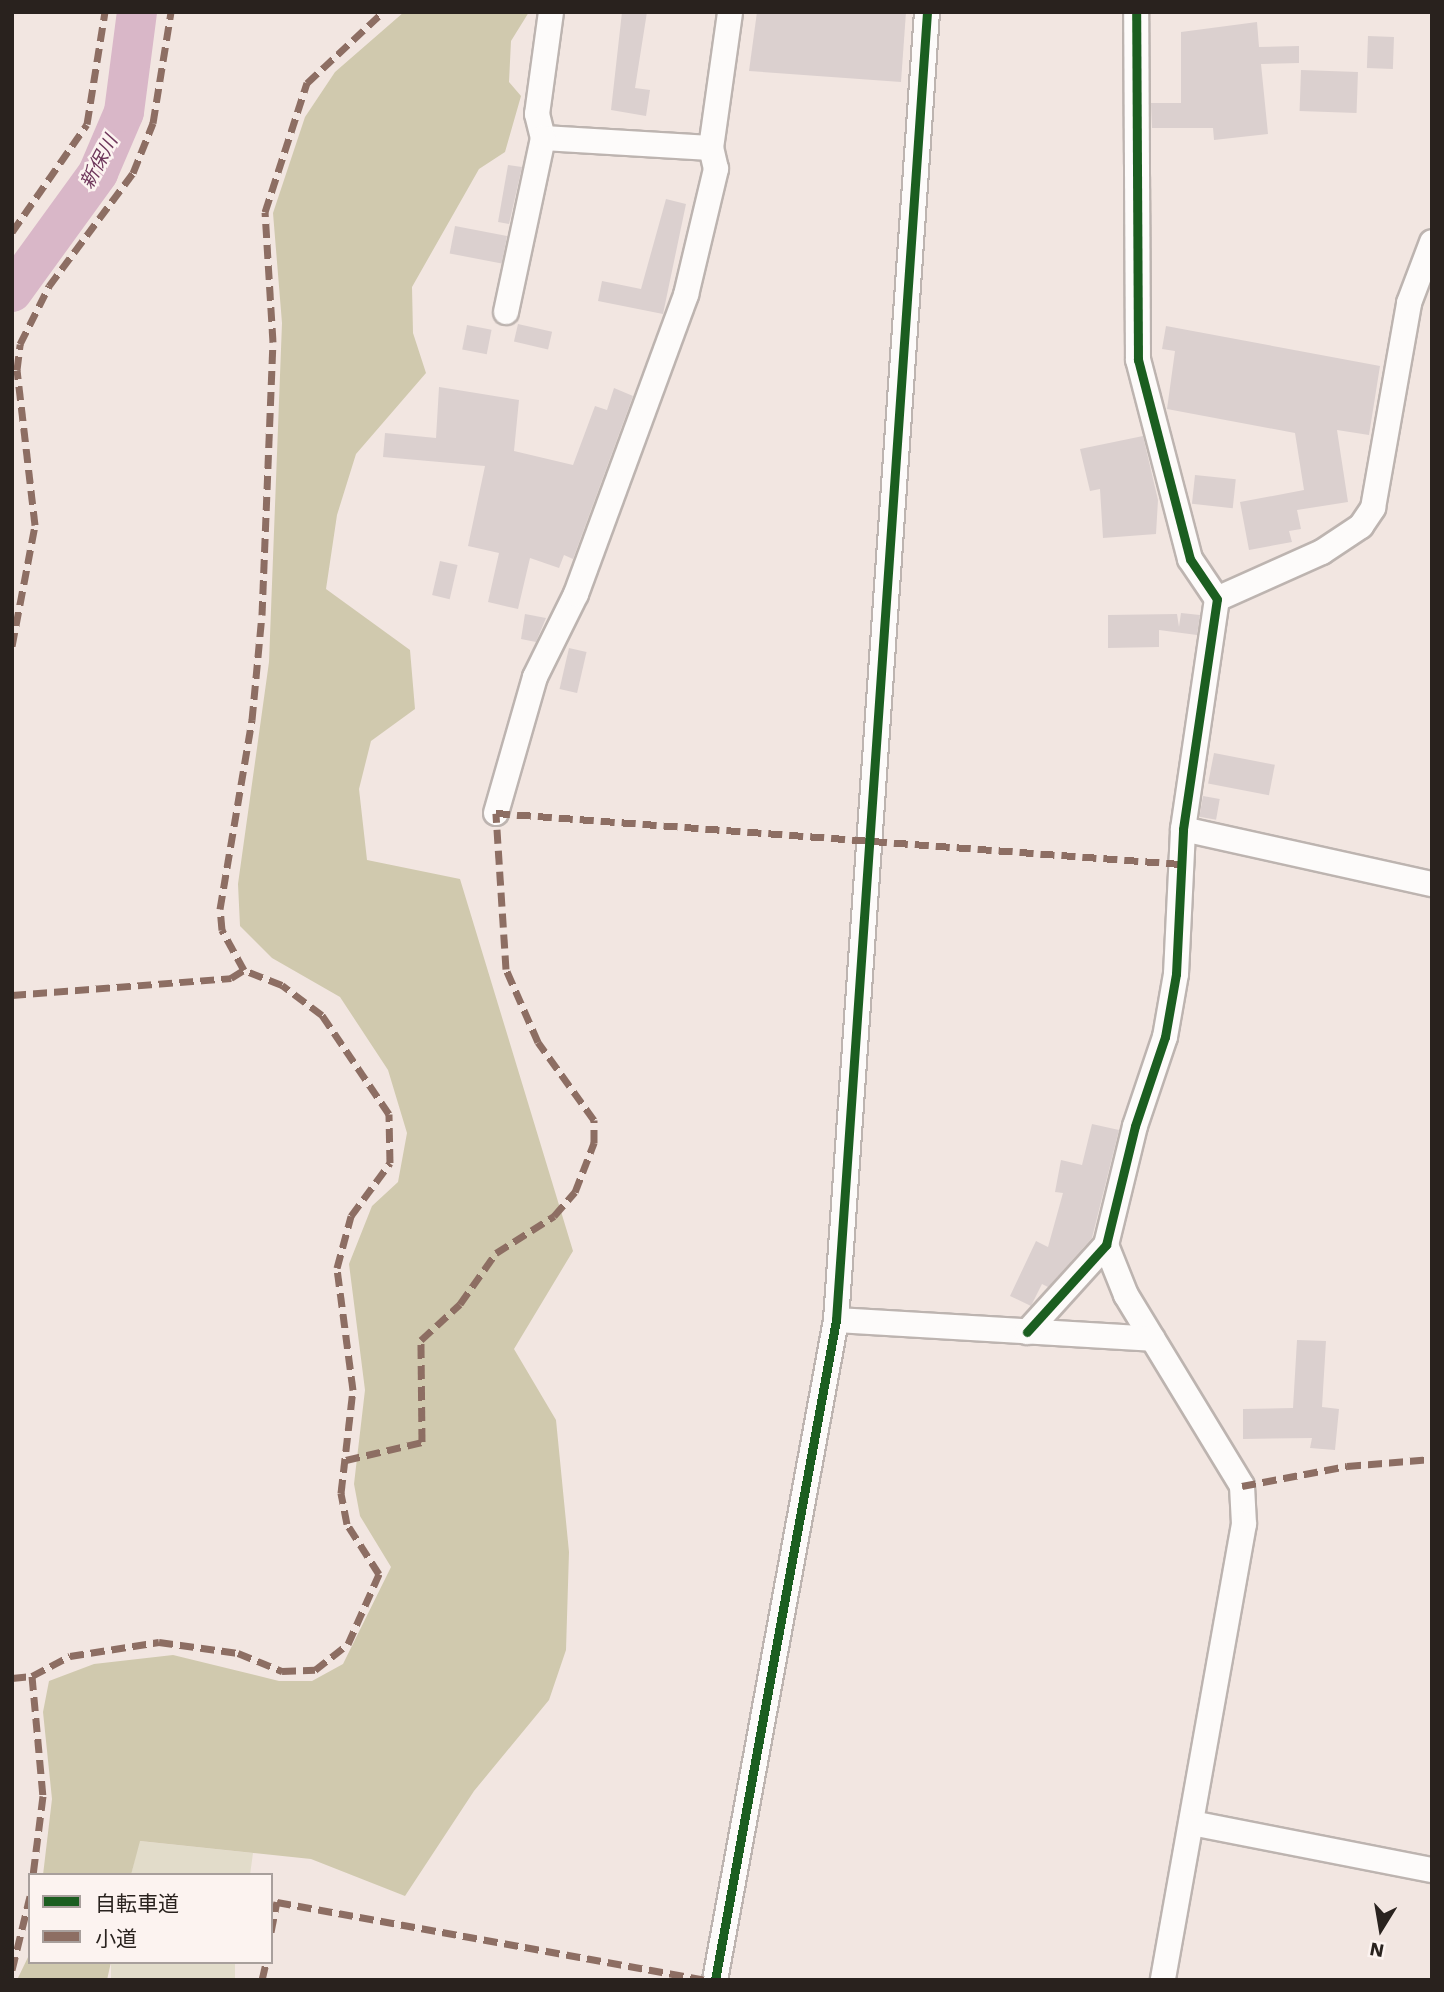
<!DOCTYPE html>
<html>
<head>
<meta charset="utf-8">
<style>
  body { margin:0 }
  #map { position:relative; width:1444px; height:1992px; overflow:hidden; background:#f2e6e1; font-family:"Work Sans","Noto Sans JP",sans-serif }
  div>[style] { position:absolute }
  .green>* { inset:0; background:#e2dcca; transform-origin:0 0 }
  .forest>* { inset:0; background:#d0c9ae }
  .river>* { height:40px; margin:-20px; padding:0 20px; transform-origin:20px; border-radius:20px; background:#d9b7c8 }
  .building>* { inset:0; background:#dbd0cf; transform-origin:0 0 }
  .roads { filter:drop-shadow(2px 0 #bdb4b0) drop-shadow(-2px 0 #bdb4b0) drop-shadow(0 2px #bdb4b0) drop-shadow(0 -2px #bdb4b0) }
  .minor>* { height:24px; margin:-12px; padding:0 12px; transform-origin:12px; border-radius:12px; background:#fdfbfa }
  .quiet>* { height:7px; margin-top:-3.5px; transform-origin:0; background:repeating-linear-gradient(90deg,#8d6e63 0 14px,transparent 0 21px) }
  .cycleway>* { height:9px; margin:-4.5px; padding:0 4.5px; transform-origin:4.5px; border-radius:4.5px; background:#1b5e20 }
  span { translate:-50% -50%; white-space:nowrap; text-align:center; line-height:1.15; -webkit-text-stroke:5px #fcf3f0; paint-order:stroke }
  .water-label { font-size:19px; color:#6d365a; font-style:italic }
  .frame { position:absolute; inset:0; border:14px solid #29221e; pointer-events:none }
  .legend { position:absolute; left:28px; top:1873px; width:245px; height:91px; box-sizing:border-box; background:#fcf3f0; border:2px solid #a89f9c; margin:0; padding:9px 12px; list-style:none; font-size:21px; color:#29221e }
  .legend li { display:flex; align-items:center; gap:14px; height:35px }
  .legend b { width:35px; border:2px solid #a89f9c }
  .north { position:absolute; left:1346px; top:1894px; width:70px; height:70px; -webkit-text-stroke:5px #fcf3f0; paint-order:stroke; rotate:191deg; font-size:19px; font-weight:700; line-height:28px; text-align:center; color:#29221e }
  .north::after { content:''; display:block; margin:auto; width:24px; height:32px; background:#29221e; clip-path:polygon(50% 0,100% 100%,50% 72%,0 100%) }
</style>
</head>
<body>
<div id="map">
  <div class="green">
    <i style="clip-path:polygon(139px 1841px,253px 1853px,250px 1875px,131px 1875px)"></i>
    <i style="left:111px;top:1962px;width:124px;height:18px"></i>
  </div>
  <div class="forest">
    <i style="clip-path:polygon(404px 12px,529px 12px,511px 41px,509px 82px,521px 96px,505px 152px,479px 169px,412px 287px,413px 333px,426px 373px,356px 454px,337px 515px,326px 589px,410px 650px,415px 709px,371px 741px,359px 789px,367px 860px,460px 879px,573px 1251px,514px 1349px,556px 1420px,569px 1552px,566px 1650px,549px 1700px,474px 1791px,405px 1896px,311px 1859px,140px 1841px,131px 1875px,43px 1875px,52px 1799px,43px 1712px,49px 1681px,94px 1664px,173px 1655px,279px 1681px,312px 1681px,343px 1664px,391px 1567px,360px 1516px,354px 1484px,365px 1390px,349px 1264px,372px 1206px,398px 1182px,407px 1133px,388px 1070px,340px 997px,272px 958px,240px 926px,238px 884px,269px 662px,282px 323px,273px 213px,305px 117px,335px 72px)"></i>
    <i style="clip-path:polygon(30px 1953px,30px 1962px,111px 1962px,107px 1980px,17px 1980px)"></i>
  </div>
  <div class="river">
    <i style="left:12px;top:292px;width:147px;rotate:-54.1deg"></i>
    <i style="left:98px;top:173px;width:66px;rotate:-66.9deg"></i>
    <i style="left:124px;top:112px;width:101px;rotate:-82.6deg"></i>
  </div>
  <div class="building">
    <i style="clip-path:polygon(622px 12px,647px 12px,635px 88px,650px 90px,646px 116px,611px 110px)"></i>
    <i style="clip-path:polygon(757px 12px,906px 12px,901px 82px,749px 71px)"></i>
    <i style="clip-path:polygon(1257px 22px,1259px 47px,1299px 46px,1299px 63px,1261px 64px,1268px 134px,1214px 140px,1213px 128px,1152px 128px,1151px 103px,1181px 103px,1181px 32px)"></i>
    <i style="left:1368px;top:36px;width:26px;height:32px;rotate:2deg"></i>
    <i style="left:1301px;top:70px;width:57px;height:41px;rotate:2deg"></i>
    <i style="clip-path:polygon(508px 165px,522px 167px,509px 224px,498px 222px)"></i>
    <i style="clip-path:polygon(666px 199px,686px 204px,663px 314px,598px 301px,602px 281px,641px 289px)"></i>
    <i style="left:455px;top:226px;width:53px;height:28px;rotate:11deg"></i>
    <i style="left:518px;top:324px;width:35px;height:18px;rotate:13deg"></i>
    <i style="left:467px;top:325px;width:25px;height:25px;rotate:11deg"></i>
    <i style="clip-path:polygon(1166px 326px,1380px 366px,1369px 435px,1337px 430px,1348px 502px,1297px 510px,1301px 529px,1289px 531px,1292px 542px,1249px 550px,1240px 502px,1304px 490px,1295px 433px,1167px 409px,1175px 351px,1162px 349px)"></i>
    <i style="clip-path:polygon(439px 387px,519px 400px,514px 451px,573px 465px,595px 406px,607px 410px,614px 388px,633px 396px,573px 559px,564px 555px,559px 568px,530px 558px,518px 609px,488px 602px,499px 553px,468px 546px,485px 466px,383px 457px,385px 433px,436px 438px)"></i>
    <i style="clip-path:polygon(1143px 436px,1158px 500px,1156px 534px,1103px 538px,1100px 489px,1090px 491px,1080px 449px)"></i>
    <i style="left:1195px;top:475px;width:41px;height:29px;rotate:6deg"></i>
    <i style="left:440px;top:561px;width:18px;height:35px;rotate:13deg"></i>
    <i style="clip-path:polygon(1181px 613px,1200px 615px,1197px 635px,1159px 630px,1159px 647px,1108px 648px,1108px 615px,1177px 614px,1179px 627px)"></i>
    <i style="clip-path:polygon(525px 614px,546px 618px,536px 642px,521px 639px)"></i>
    <i style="left:569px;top:648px;width:18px;height:42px;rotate:13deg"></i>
    <i style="left:1214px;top:753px;width:62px;height:31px;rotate:11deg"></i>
    <i style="left:1203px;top:796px;width:17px;height:21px;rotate:10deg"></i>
    <i style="clip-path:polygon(1092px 1124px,1119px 1130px,1092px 1238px,1048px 1287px,1042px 1284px,1031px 1306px,1010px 1296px,1036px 1241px,1048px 1247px,1063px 1193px,1055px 1192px,1061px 1160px,1082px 1165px)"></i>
    <i style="clip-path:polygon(1297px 1340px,1326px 1341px,1322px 1407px,1339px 1409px,1335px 1450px,1310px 1448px,1312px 1438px,1243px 1439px,1243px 1409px,1293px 1408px)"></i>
  </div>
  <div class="roads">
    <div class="minor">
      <i style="left:551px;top:12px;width:103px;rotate:97.8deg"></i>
      <i style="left:537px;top:114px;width:25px;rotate:76deg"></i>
      <i style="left:543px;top:138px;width:168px;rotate:3.4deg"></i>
      <i style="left:506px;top:312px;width:178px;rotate:-78deg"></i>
      <i style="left:1217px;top:599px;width:115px;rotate:-24.1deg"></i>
      <i style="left:1322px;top:552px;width:47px;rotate:-33.7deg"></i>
      <i style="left:1361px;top:526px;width:22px;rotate:-56deg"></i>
      <i style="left:1373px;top:508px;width:208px;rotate:-80deg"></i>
      <i style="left:1409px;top:303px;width:65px;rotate:-69.3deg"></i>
      <i style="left:496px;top:813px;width:141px;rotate:-74deg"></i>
      <i style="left:535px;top:677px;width:93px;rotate:-63.7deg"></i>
      <i style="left:576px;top:594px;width:319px;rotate:-69.8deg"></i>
      <i style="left:686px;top:295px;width:130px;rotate:-76.6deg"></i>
      <i style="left:716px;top:169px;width:22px;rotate:-103deg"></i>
      <i style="left:711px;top:148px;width:137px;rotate:-82deg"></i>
      <i style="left:1183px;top:829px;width:255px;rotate:12.5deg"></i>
      <i style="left:1106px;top:1245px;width:54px;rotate:68.2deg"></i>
      <i style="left:1126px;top:1295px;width:223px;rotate:58.7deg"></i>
      <i style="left:1242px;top:1486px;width:38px;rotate:87deg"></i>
      <i style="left:1244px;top:1524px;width:463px;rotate:100.1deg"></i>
      <i style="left:836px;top:1320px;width:317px;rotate:3.4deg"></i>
      <i style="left:1027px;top:1332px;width:118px;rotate:-47.8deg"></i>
      <i style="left:1106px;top:1245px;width:122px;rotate:-76.3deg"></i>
      <i style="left:1135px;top:1126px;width:94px;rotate:-71.4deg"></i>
      <i style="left:1165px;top:1037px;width:64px;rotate:-80.1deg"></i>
      <i style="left:1176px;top:974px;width:145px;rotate:-87.2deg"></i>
      <i style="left:1183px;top:829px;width:232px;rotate:-81.6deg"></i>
      <i style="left:1217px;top:599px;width:48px;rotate:-124deg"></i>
      <i style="left:1190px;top:559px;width:206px;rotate:-104.6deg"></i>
      <i style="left:1138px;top:360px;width:348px;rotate:-90.3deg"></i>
      <i style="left:1192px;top:1823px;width:245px;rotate:11.1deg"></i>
      <i style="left:715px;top:1980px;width:671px;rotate:-79.61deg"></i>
      <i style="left:836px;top:1320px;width:1311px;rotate:-86.02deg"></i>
    </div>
  </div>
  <div class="quiet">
    <i style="left:12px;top:232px;width:131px;rotate:-55.2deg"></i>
    <i style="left:87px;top:124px;width:113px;rotate:-80.9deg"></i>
    <i style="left:12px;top:646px;width:123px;rotate:-79.2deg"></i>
    <i style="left:35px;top:525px;width:156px;rotate:-96.6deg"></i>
    <i style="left:17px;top:370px;width:26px;rotate:-83deg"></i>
    <i style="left:20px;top:344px;width:65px;rotate:-63.4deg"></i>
    <i style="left:49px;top:286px;width:141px;rotate:-53.4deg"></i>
    <i style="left:133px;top:173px;width:54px;rotate:-68.2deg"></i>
    <i style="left:153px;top:123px;width:112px;rotate:-80.8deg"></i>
    <i style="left:12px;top:995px;width:220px;rotate:-4.4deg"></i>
    <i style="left:231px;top:978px;width:15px;rotate:-32deg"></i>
    <i style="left:346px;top:1460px;width:78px;rotate:-13.3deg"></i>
    <i style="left:422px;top:1442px;width:102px;rotate:-90.6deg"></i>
    <i style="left:421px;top:1340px;width:53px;rotate:-42.7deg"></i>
    <i style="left:460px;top:1304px;width:62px;rotate:-54.8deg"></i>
    <i style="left:496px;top:1253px;width:69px;rotate:-32.5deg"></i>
    <i style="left:554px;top:1216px;width:32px;rotate:-49deg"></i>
    <i style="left:575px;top:1192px;width:53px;rotate:-68.8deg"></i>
    <i style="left:594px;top:1143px;width:23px;rotate:-90deg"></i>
    <i style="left:594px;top:1120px;width:96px;rotate:-125.7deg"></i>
    <i style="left:538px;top:1042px;width:80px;rotate:-113.7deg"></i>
    <i style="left:506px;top:969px;width:156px;rotate:-93.7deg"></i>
    <i style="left:496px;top:813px;width:686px;rotate:4.26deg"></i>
    <i style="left:1242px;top:1486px;width:107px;rotate:-10.8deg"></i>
    <i style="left:1347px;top:1466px;width:85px;rotate:-4.7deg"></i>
    <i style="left:32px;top:1676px;width:121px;rotate:84.8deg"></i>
    <i style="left:43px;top:1796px;width:80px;rotate:97.2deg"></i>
    <i style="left:12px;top:1678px;width:20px;rotate:-6deg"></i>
    <i style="left:32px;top:1676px;width:43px;rotate:-27.8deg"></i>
    <i style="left:70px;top:1656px;width:90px;rotate:-8.9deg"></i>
    <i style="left:159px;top:1642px;width:80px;rotate:7.9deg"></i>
    <i style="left:238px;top:1653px;width:48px;rotate:22.2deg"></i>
    <i style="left:282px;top:1671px;width:33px;rotate:-2deg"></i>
    <i style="left:315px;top:1670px;width:42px;rotate:-38.2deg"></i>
    <i style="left:348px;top:1644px;width:77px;rotate:-66.1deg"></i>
    <i style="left:379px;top:1574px;width:59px;rotate:-122.6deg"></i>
    <i style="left:347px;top:1524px;width:32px;rotate:-101deg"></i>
    <i style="left:341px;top:1493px;width:104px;rotate:-83.4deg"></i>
    <i style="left:353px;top:1390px;width:123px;rotate:-97.5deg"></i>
    <i style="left:337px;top:1268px;width:54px;rotate:-74.9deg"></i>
    <i style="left:351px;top:1216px;width:66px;rotate:-53.7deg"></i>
    <i style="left:390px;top:1163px;width:49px;rotate:-91.2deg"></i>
    <i style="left:389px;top:1114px;width:120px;rotate:-124.1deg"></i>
    <i style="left:322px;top:1015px;width:50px;rotate:-143.1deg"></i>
    <i style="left:282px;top:985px;width:41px;rotate:-158.5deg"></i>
    <i style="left:244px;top:970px;width:46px;rotate:-118.8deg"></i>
    <i style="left:222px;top:930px;width:21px;rotate:-95deg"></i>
    <i style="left:220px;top:909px;width:192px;rotate:-80.4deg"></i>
    <i style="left:252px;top:720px;width:105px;rotate:-84.6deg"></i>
    <i style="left:262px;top:615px;width:273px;rotate:-87.7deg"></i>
    <i style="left:273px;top:342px;width:130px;rotate:-93.5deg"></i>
    <i style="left:265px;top:212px;width:136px;rotate:-72deg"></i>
    <i style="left:307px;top:83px;width:104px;rotate:-43.1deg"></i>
    <i style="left:271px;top:1932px;width:31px;rotate:-79deg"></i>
    <i style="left:277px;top:1902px;width:436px;rotate:10.3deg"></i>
    <i style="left:12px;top:1970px;width:76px;rotate:-76.3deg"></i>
    <i style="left:262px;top:1980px;width:18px;rotate:-77deg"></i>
  </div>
  <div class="cycleway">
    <i style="left:1027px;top:1332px;width:118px;rotate:-47.8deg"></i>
    <i style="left:1106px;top:1245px;width:122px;rotate:-76.3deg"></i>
    <i style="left:1135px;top:1126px;width:94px;rotate:-71.4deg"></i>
    <i style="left:1165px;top:1037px;width:64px;rotate:-80.1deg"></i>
    <i style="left:1176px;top:974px;width:145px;rotate:-87.2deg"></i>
    <i style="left:1183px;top:829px;width:232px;rotate:-81.6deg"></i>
    <i style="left:1217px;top:599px;width:48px;rotate:-124deg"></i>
    <i style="left:1190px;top:559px;width:206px;rotate:-104.6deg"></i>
    <i style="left:1138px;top:360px;width:348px;rotate:-90.3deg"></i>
    <i style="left:715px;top:1980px;width:671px;rotate:-79.61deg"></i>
    <i style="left:836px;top:1320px;width:1311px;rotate:-86.02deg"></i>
  </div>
  <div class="water-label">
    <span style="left:99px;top:162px;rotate:-62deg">新保川</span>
  </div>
  <div class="frame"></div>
  <ul class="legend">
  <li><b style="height:9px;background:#1b5e20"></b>自転車道</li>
  <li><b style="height:9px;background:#8d6e63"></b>小道</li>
  </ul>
  <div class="north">N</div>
</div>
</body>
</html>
